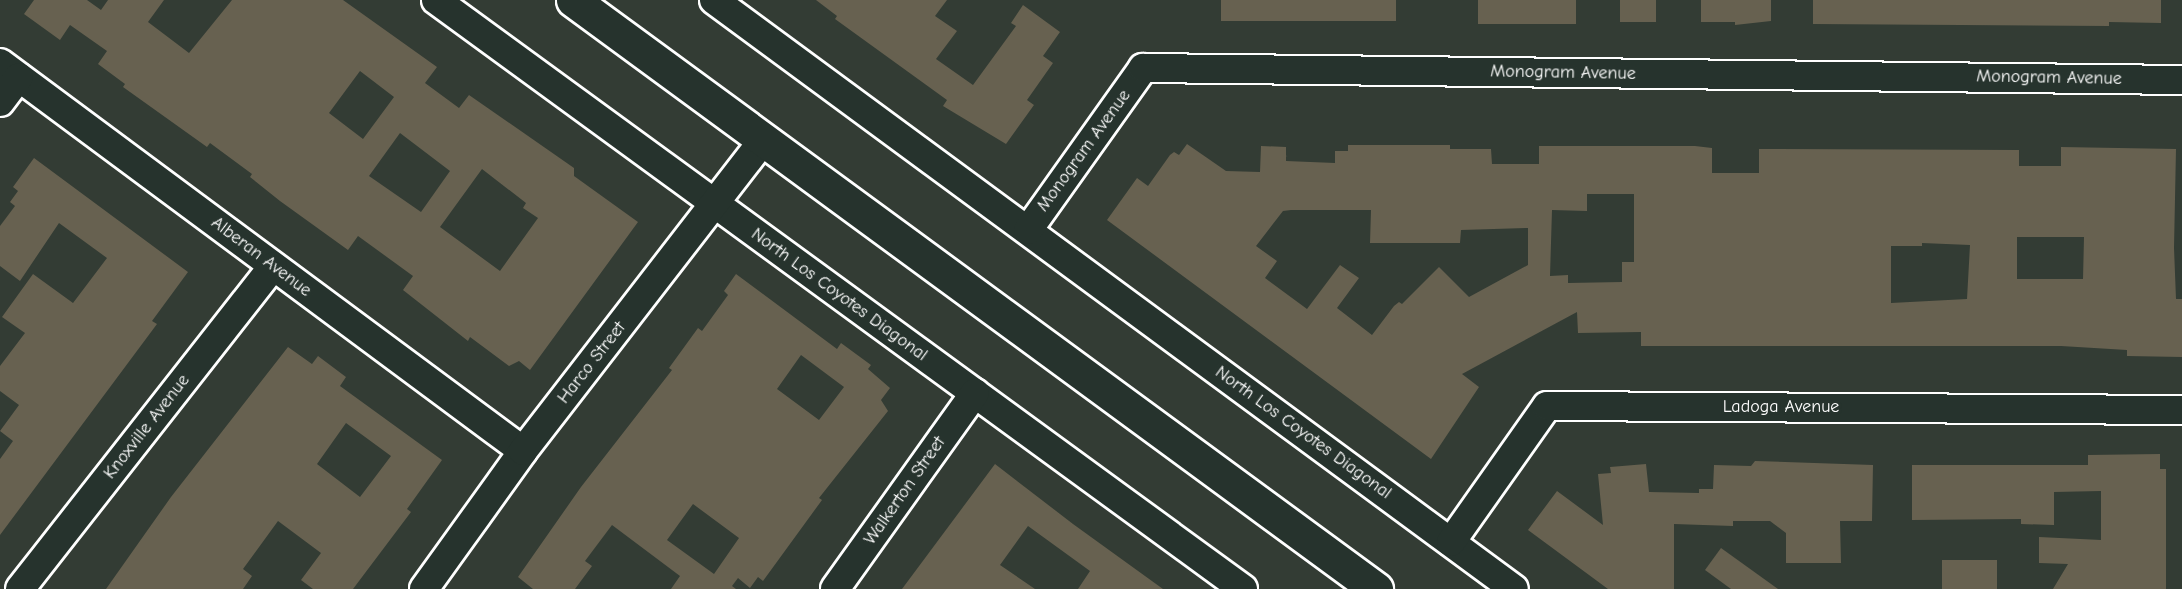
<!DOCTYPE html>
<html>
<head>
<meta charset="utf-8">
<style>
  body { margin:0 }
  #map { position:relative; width:2182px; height:589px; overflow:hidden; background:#333c34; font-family:"Comic Neue",sans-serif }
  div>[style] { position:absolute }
  .building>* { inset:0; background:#676150; transform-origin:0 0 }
  .roads { filter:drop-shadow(2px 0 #fff) drop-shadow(-2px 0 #fff) drop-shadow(0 2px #fff) drop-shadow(0 -2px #fff) }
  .street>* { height:28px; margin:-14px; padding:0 14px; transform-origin:14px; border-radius:14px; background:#26332d }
  .secondary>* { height:33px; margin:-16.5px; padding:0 16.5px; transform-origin:16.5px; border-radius:16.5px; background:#26332d }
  span { translate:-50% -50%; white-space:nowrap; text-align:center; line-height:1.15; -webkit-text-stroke:6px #26332d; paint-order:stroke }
  .street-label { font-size:18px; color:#fff }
</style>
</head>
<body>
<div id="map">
  <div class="building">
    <i style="clip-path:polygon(evenodd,34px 0,87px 0,101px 10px,108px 0,164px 0,148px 22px,189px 53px,232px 0,343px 0,437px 67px,425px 83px,459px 108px,469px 95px,574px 168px,574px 176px,638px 222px,530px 370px,519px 361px,509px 366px,470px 337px,468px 341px,403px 290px,413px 276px,358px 236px,348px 250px,280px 201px,250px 177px,252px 174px,210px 143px,207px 147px,123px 87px,125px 84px,98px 64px,107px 51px,70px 25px,60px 40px,24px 14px,34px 0,360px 71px,394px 97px,363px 139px,329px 113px,360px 71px,34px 0,400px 133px,450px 171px,421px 212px,369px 176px,400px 133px,34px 0,482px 169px,526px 203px,523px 208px,538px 218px,500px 271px,440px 227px,482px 169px)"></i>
    <i style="clip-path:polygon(816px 0,947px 0,935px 16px,957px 31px,936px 59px,973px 85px,1016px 26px,1011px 23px,1023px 5px,1060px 32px,1043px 56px,1053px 63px,1027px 100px,1034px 105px,1006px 144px,943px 106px,947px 100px,835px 19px,837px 16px)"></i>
    <i style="left:1221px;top:0;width:175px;height:21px"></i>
    <i style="left:1478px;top:0;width:98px;height:24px"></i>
    <i style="left:1620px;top:0;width:36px;height:22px"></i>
    <i style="clip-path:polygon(1701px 0,1771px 0,1771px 21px,1735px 25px,1735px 22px,1701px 22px)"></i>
    <i style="clip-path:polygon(1813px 0,2161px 0,2161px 23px,2109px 22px,2109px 26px,1813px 24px)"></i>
    <i style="clip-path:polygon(evenodd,1187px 144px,1226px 171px,1260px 172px,1261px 146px,1286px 147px,1286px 161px,1335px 163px,1335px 151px,1348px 151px,1348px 145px,1450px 145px,1450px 149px,1491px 149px,1492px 164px,1539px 164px,1539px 146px,1695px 146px,1712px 148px,1712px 173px,1759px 173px,1759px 149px,2019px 150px,2019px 166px,2061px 166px,2061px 147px,2176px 149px,2174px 248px,2176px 299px,2182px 299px,2182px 357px,2127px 356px,2127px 350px,2061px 346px,1641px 346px,1641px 332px,1578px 333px,1577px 312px,1462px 374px,1479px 387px,1431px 459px,1107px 220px,1137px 178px,1148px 186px,1170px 155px,1174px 152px,1179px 155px,1187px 144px,1587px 194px,1634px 194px,1634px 262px,1622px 262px,1622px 282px,1568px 283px,1568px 275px,1550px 276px,1552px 210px,1587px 211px,1587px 194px,1187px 144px,1291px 210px,1371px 210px,1370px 243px,1460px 243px,1461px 230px,1528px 228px,1528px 265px,1469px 297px,1439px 267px,1402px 304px,1399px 302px,1394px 306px,1372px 335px,1337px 308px,1359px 278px,1340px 265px,1307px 309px,1265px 278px,1277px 261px,1256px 246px,1283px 211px,1291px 210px,1187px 144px,2017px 237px,2084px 237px,2083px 279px,2017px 279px,2017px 237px,1187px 144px,1922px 243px,1970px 245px,1967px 299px,1891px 303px,1891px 246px,1922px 246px,1922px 243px)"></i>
    <i style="clip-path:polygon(34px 158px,188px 272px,152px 321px,157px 324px,0 535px,0 459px,13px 441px,0 431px,19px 405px,0 391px,0 366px,25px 333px,2px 317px,33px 274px,73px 303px,107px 258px,59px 223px,20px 281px,0 266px,0 226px,15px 206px,10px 202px,18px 191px,13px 187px)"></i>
    <i style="clip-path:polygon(evenodd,736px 274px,837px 349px,841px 343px,871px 365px,868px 369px,890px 388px,881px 400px,888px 411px,819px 498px,822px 500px,763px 581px,758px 577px,750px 588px,738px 578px,732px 586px,736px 589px,671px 589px,680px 576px,612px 525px,585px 561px,592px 566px,575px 589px,533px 589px,518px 577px,581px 487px,672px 370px,669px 368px,698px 328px,702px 331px,728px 295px,724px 291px,736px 274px,801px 355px,844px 387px,819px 420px,777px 389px,801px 355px,736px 274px,693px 504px,739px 538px,714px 574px,667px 540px,693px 504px)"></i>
    <i style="clip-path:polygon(evenodd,288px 347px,312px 364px,318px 356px,346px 377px,340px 386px,442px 460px,407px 509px,411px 512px,353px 589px,313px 589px,301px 580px,321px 553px,278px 521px,243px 569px,252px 576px,243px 589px,106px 589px,171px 497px,288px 347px,346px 423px,391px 456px,360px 497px,317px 464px,346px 423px)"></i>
    <i style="clip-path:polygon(2160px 454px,2160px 469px,2166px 469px,2166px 589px,2053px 589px,2068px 564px,2039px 563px,2039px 537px,2101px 540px,2101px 491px,2054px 492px,2054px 525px,2021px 524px,2021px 519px,1912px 520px,1912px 465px,2088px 465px,2088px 455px)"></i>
    <i style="clip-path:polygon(1755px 461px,1873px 465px,1872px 521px,1840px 521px,1841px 563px,1786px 563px,1786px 533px,1770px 521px,1733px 521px,1733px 526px,1674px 524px,1674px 589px,1608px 589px,1528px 530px,1557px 491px,1603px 525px,1598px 474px,1611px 473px,1610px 467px,1646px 464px,1649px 492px,1699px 493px,1699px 489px,1713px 489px,1714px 465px,1751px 466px)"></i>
    <i style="clip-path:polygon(995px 464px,1073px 524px,1163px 589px,1078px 589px,1090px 571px,1028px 526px,1000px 565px,1035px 589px,902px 589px)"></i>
    <i style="clip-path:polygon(1721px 548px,1778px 589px,1731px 589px,1705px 570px)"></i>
    <i style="left:1942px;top:560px;width:55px;height:29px"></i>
  </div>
  <div class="roads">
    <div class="street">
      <i style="left:436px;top:0;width:999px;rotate:36.12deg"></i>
      <i style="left:714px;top:0;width:993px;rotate:36.36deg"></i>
      <i style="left:0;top:63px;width:651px;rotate:36.57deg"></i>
      <i style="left:0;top:102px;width:31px;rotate:-53deg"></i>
      <i style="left:1028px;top:230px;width:199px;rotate:-54.6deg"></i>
      <i style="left:1143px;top:68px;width:1039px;rotate:0.66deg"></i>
      <i style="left:1451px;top:542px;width:166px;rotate:-54.8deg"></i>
      <i style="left:1547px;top:406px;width:635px;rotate:0.36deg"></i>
      <i style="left:20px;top:589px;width:410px;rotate:-51.9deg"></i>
      <i style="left:424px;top:589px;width:170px;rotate:-54.3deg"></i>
      <i style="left:523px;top:451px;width:394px;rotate:-52.3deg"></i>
      <i style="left:835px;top:589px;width:241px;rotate:-54.5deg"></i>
    </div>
    <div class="secondary">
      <i style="left:573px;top:0;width:996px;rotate:36.26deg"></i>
    </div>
  </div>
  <div class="street-label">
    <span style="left:1563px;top:73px;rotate:1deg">Monogram Avenue</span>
    <span style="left:2049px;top:78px;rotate:1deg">Monogram Avenue</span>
    <span style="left:1084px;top:151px;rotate:-54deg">Monogram Avenue</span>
    <span style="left:261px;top:257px;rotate:37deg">Alberan Avenue</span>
    <span style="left:839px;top:295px;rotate:36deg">North Los Coyotes Diagonal</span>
    <span style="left:592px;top:363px;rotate:-52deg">Harco Street</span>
    <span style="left:1781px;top:407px">Ladoga Avenue</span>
    <span style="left:147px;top:427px;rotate:-52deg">Knoxville Avenue</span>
    <span style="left:1303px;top:433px;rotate:36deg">North Los Coyotes Diagonal</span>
    <span style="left:905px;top:491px;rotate:-55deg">Walkerton Street</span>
  </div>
</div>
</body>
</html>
